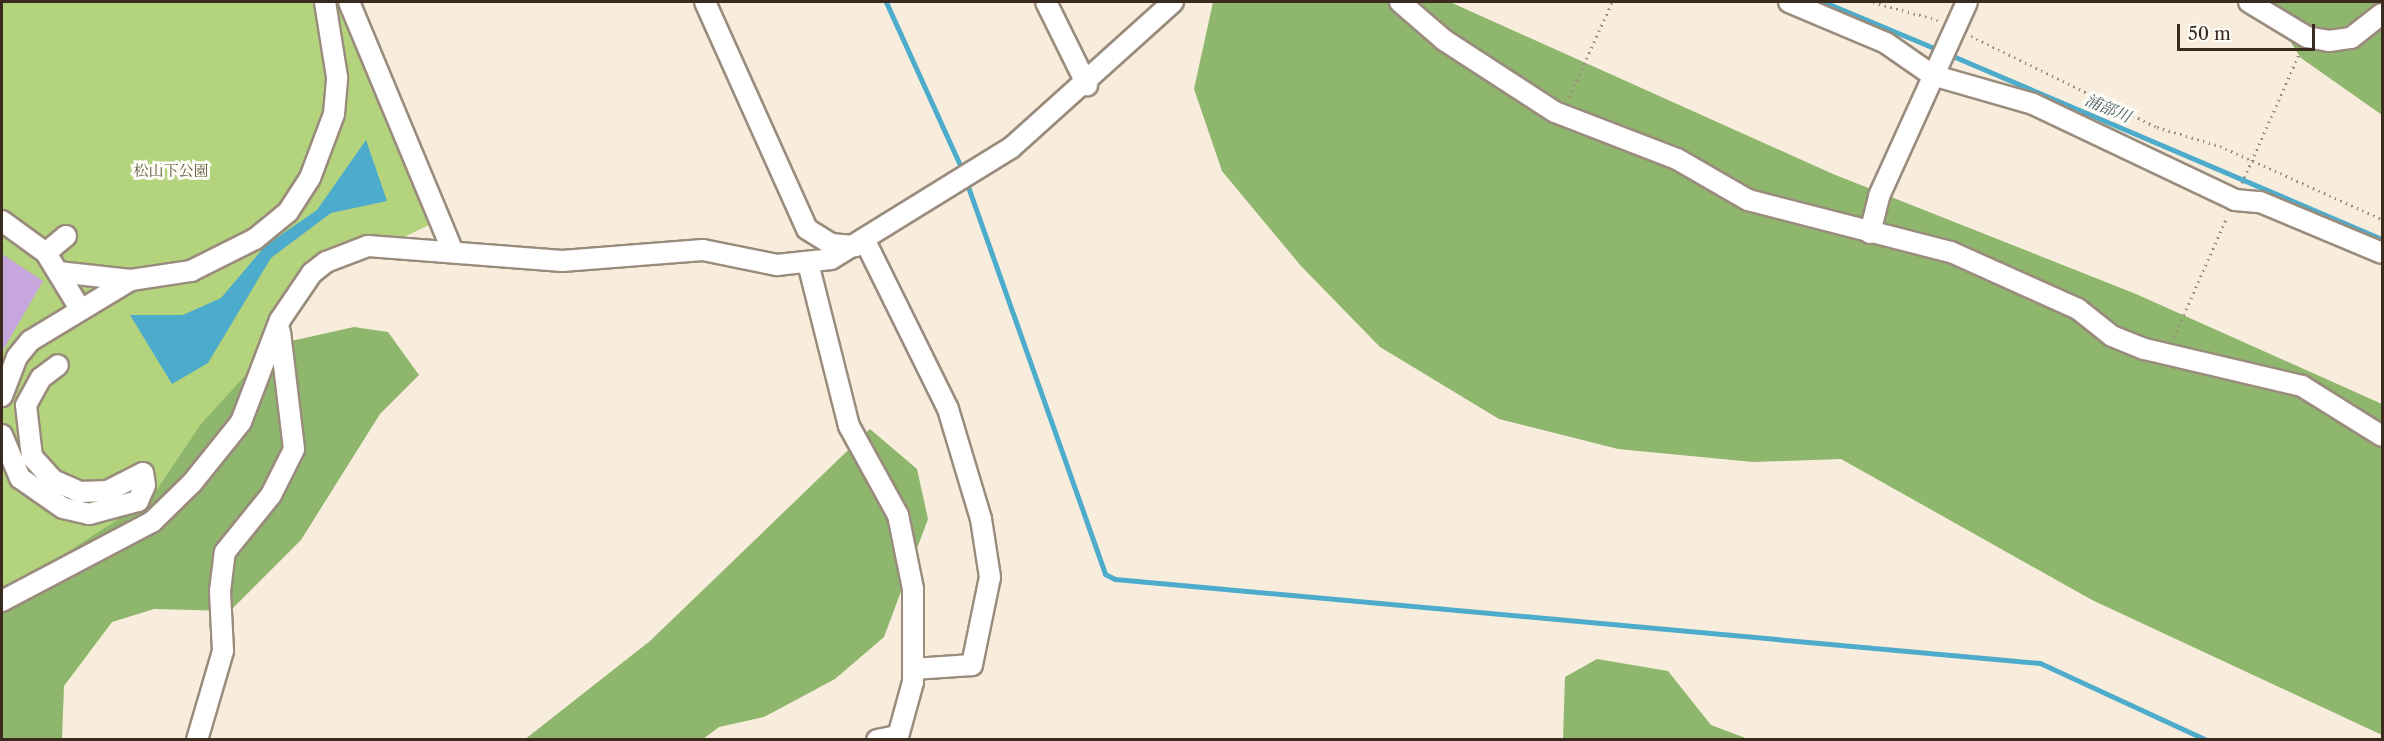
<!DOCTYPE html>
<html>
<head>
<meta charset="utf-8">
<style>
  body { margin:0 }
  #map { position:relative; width:2384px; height:741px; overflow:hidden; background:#f8eddc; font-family:"Libre Caslon Text","Noto Serif JP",serif }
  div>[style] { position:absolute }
  .green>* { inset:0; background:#b3d47c }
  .forest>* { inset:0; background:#8eb66c }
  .water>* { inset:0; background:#4dabcb }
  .stream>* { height:5px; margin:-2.5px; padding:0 2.5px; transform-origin:2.5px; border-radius:2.5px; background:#4dabcb }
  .building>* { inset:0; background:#c6a6dc }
  .path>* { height:3px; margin-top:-1.5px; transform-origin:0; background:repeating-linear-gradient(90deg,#9a8c7d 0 1.5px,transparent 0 6px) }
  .roads { filter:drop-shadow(2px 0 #9a8c7d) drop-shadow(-2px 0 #9a8c7d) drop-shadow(0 2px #9a8c7d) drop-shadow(0 -2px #9a8c7d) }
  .minor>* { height:20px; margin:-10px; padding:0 10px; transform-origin:10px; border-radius:10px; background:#fff }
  span { translate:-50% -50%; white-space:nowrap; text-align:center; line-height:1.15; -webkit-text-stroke:6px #fdfcf7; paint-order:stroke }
  .park-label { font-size:15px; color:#5f5d3a }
  .water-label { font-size:16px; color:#425e63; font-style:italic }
  .frame { position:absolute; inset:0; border:3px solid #3b2a1e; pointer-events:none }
  .scale { position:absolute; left:2177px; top:24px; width:138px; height:27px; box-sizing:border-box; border:3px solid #3b2a1e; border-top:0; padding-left:8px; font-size:18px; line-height:21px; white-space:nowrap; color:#3b2a1e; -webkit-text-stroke:4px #fdfcf7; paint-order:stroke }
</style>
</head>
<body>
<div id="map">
  <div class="green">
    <i style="clip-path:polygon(2px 2px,337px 2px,430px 208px,431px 224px,400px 239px,349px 246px,281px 300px,256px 361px,184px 480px,37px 574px,2px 590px)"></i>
  </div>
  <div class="forest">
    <i style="clip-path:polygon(1213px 2px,1450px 2px,1833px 174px,2136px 294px,2382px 404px,2382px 735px,2092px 600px,1841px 459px,1753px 462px,1618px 449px,1499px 419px,1380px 347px,1301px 266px,1222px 171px,1194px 89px)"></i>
    <i style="clip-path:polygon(2246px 2px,2382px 2px,2382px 115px,2301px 58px,2273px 15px)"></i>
    <i style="clip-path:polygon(354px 327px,388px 332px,419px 375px,380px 414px,301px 540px,230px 611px,154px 609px,112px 622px,64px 686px,62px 739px,2px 740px,2px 595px,152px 497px,201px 424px,273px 345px)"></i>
    <i style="clip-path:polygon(870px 429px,917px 469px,928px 519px,884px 637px,835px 679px,764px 717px,719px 727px,703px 739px,524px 740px,650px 641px)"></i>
    <i style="clip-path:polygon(1597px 659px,1668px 671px,1711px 725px,1748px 739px,1563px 739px,1565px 677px)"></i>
  </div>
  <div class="water">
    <i style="clip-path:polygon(366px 140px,387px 201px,331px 213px,271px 258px,208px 363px,172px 384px,130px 315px,183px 315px,221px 298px,265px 246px,317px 210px)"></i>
  </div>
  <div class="stream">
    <i style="left:886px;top:2px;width:187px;rotate:65.6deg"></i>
    <i style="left:1824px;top:2px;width:125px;rotate:22.7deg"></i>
    <i style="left:1948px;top:54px;width:472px;rotate:23.1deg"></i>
    <i style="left:966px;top:181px;width:417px;rotate:70.5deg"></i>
    <i style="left:1105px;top:574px;width:11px;rotate:27deg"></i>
    <i style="left:1115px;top:579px;width:929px;rotate:5.19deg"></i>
    <i style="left:2040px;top:663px;width:184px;rotate:24.8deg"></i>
  </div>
  <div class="building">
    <i style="clip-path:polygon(2px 254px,43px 281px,2px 352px)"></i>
  </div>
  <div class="path">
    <i style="left:1873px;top:2px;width:67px;rotate:15.5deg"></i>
    <i style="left:1971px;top:36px;width:207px;rotate:26.1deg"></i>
    <i style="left:2157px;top:127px;width:66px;rotate:16.8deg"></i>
    <i style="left:2220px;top:146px;width:178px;rotate:24.3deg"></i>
    <i style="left:1569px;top:97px;width:104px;rotate:-65.6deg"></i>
    <i style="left:2242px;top:183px;width:143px;rotate:-66.1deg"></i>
    <i style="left:2174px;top:337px;width:131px;rotate:-66.2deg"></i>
  </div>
  <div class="roads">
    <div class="minor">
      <i style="left:349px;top:2px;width:271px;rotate:67.4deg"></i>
      <i style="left:705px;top:2px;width:249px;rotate:65.8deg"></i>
      <i style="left:807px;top:229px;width:28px;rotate:32deg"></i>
      <i style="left:831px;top:244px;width:25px;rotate:5deg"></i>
      <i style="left:1046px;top:2px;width:93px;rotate:63.7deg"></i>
      <i style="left:1400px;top:2px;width:58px;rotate:40.8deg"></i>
      <i style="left:1444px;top:40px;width:132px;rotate:33deg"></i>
      <i style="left:1555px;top:112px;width:131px;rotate:21.1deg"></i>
      <i style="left:1677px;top:159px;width:82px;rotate:30deg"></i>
      <i style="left:1748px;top:200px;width:210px;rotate:14.4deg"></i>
      <i style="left:1951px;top:252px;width:139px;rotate:24.2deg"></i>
      <i style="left:2078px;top:309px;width:43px;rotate:38.5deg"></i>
      <i style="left:2112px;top:336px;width:35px;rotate:22deg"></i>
      <i style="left:2145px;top:349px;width:161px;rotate:13.3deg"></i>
      <i style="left:2302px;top:386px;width:94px;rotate:32deg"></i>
      <i style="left:1789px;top:2px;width:105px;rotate:22.9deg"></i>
      <i style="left:1886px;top:43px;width:56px;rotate:34.8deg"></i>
      <i style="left:1932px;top:75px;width:105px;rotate:16deg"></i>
      <i style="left:2033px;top:104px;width:224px;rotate:25.4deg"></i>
      <i style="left:2235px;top:200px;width:25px;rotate:5deg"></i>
      <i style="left:2260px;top:202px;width:132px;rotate:22.7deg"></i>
      <i style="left:2249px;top:2px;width:68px;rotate:31.1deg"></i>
      <i style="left:2307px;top:37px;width:22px;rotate:10deg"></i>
      <i style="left:2329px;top:41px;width:22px;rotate:-8deg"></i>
      <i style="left:2351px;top:38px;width:39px;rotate:-38deg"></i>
      <i style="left:2px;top:221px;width:54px;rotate:36deg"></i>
      <i style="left:1870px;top:233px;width:38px;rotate:-76deg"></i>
      <i style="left:1879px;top:196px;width:213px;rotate:-65.6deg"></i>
      <i style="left:66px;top:236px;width:26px;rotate:140deg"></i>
      <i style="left:46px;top:253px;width:63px;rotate:58.6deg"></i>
      <i style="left:865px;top:241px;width:187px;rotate:63.7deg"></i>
      <i style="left:948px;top:409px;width:115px;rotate:73.3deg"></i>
      <i style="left:981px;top:519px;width:59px;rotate:81.2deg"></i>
      <i style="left:990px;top:577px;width:90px;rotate:101.6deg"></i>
      <i style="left:972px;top:665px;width:59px;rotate:176.1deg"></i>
      <i style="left:808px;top:263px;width:168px;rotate:75.9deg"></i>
      <i style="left:849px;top:426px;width:102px;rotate:61.2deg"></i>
      <i style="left:898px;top:515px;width:76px;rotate:78.5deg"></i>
      <i style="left:913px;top:589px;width:93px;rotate:90deg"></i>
      <i style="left:913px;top:682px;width:60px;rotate:105.4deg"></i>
      <i style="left:58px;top:272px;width:73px;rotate:6.3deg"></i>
      <i style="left:131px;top:280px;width:61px;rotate:-8.5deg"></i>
      <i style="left:191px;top:271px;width:72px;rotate:-26.6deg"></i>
      <i style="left:255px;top:239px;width:43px;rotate:-39.3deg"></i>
      <i style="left:288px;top:212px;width:40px;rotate:-57.1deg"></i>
      <i style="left:310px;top:178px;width:68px;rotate:-69.4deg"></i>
      <i style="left:334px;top:114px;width:37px;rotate:-85deg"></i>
      <i style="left:337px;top:77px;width:76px;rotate:-99.1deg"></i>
      <i style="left:2px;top:396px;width:42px;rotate:-69deg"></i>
      <i style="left:17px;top:357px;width:21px;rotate:-51deg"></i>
      <i style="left:30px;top:341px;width:116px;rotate:-31.2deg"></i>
      <i style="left:2px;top:435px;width:47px;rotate:67.3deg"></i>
      <i style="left:20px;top:478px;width:52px;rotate:34.9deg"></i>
      <i style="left:63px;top:508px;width:27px;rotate:13deg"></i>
      <i style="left:89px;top:514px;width:51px;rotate:-14.9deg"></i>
      <i style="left:138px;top:501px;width:17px;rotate:-66deg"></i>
      <i style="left:145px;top:485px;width:12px;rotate:-99deg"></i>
      <i style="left:143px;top:473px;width:39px;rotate:153deg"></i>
      <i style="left:108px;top:491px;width:28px;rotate:178deg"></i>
      <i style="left:80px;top:492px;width:30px;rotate:-156deg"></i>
      <i style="left:53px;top:480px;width:31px;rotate:-132deg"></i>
      <i style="left:32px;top:457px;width:52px;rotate:-96.6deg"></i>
      <i style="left:26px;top:405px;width:31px;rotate:-61deg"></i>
      <i style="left:41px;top:378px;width:21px;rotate:-37deg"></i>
      <i style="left:2px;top:601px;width:170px;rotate:-27.8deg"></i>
      <i style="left:152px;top:522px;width:56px;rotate:-44.3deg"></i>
      <i style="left:192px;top:483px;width:78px;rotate:-51.2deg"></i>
      <i style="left:241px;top:422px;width:109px;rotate:-69.1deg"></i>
      <i style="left:280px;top:320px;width:57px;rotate:-55.8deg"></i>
      <i style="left:312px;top:273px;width:18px;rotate:-38deg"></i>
      <i style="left:326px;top:262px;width:45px;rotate:-20.9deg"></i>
      <i style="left:368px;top:246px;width:195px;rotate:4.4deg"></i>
      <i style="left:562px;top:261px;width:141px;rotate:-4.5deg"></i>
      <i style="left:703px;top:250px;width:76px;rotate:11.5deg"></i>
      <i style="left:777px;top:265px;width:54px;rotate:-6.3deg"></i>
      <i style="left:831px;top:259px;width:211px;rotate:-31.7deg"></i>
      <i style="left:1011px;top:148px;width:218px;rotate:-42deg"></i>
      <i style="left:197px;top:740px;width:93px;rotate:-73.7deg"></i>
      <i style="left:223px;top:651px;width:60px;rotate:-92.9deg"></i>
      <i style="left:220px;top:591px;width:39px;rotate:-83deg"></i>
      <i style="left:225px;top:552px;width:73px;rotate:-51.1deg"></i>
      <i style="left:271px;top:495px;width:51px;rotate:-63.4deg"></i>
      <i style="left:294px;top:449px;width:118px;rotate:-96.8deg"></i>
      <i style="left:877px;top:740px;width:20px;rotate:-11deg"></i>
    </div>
  </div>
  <div class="park-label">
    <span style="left:171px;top:171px">松山下公園</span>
  </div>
  <div class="water-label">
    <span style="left:2108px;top:108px;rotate:23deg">浦部川</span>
  </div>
  <div class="frame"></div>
  <div class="scale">50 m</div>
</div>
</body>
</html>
